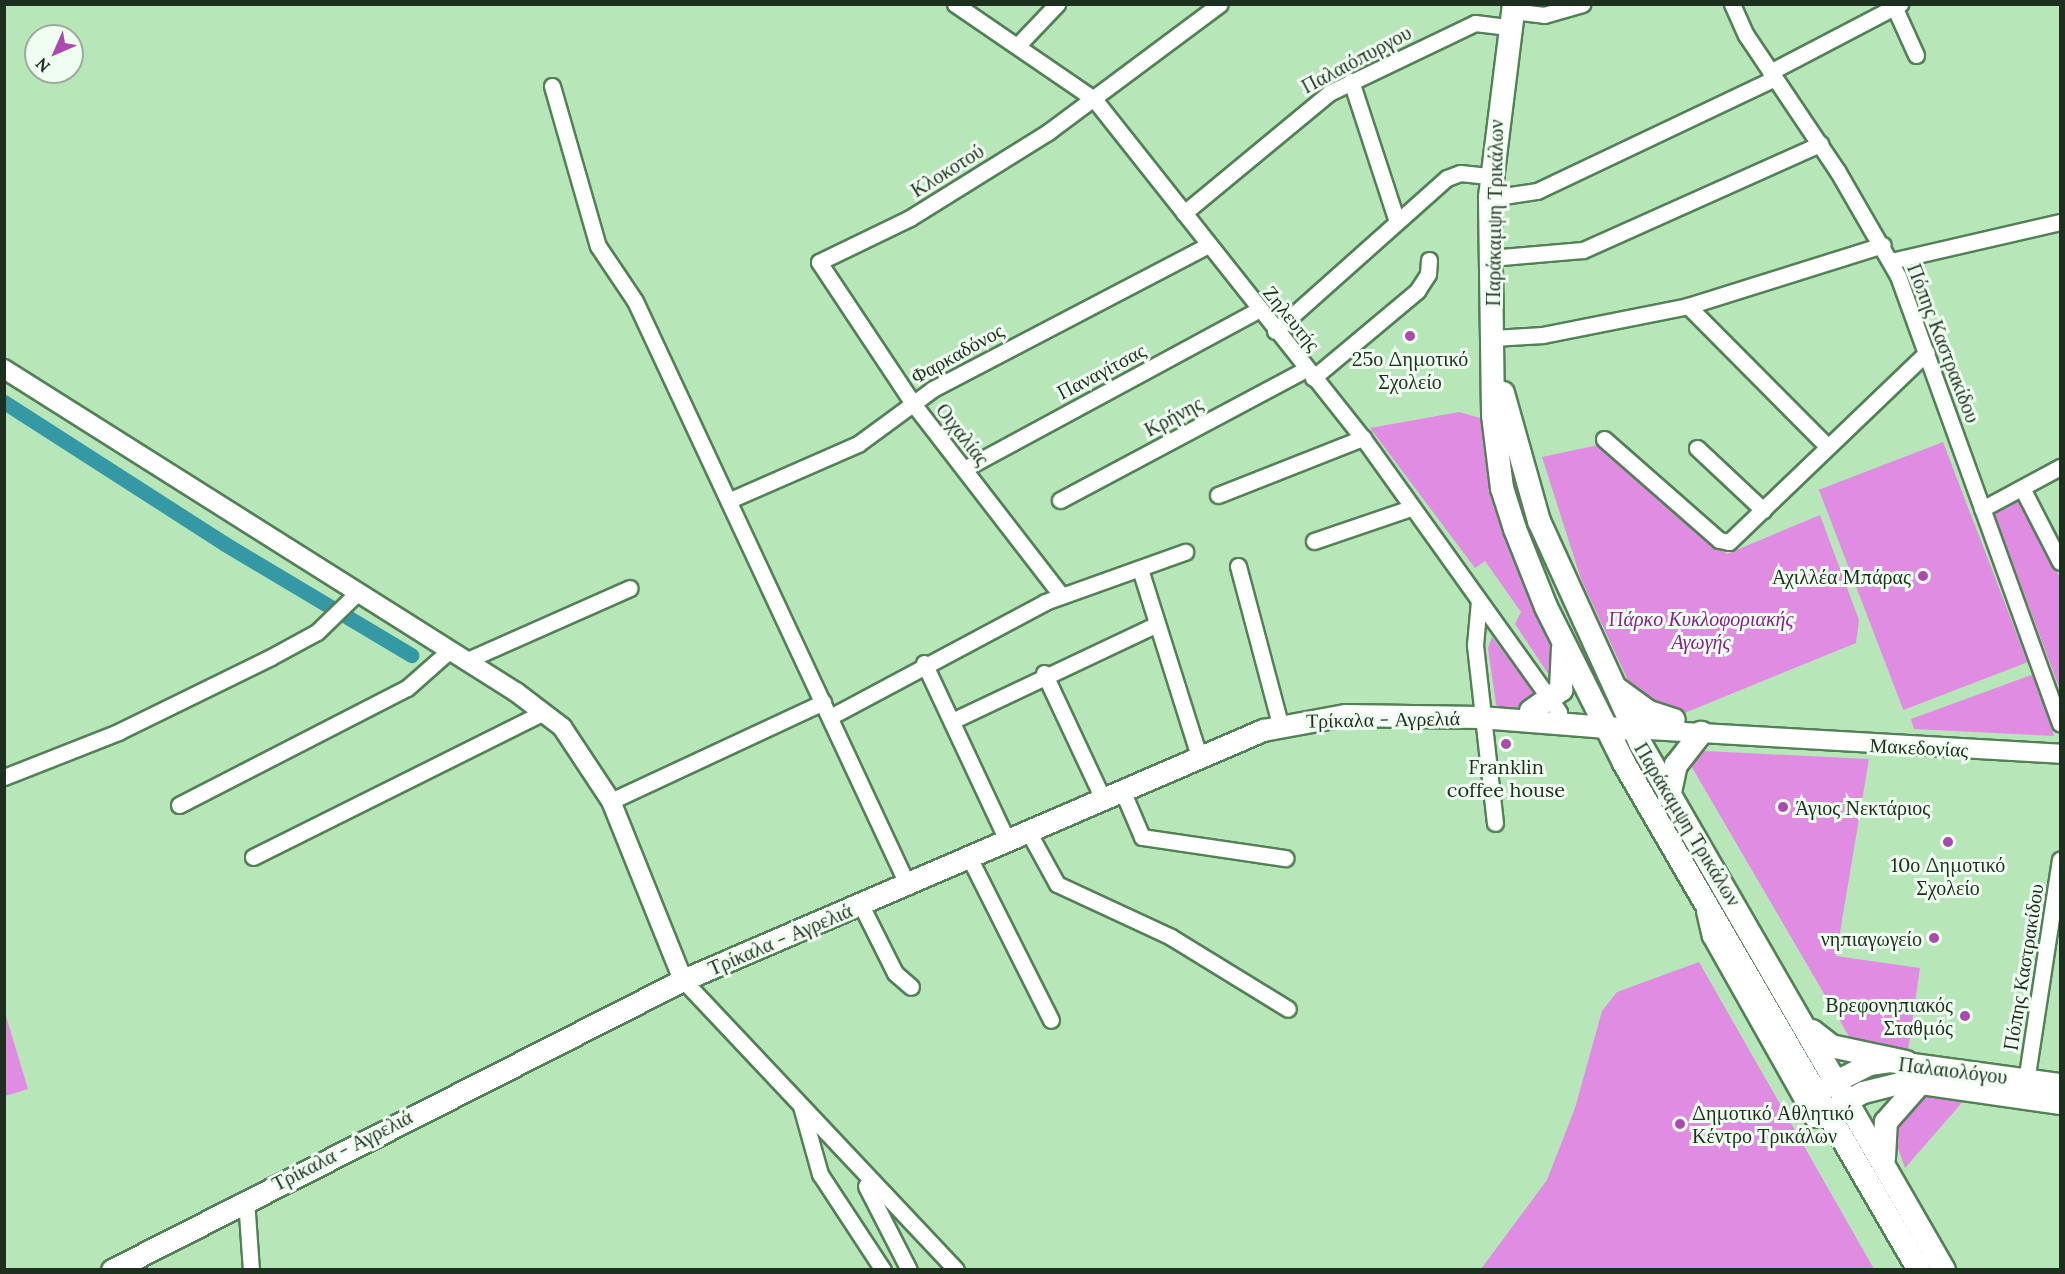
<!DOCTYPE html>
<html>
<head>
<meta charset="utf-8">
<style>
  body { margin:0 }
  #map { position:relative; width:2065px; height:1274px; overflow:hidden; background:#b7e7b9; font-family:Lora,serif }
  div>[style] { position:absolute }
  .green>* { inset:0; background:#e18ce3; transform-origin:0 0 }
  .canal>* { height:15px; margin:-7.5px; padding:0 7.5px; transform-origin:7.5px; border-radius:7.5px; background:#3499a5 }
  .roads { filter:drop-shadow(2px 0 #548057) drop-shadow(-2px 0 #548057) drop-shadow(0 2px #548057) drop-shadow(0 -2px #548057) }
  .minor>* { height:15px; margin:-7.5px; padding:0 7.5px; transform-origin:7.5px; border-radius:7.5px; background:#fff }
  .tertiary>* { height:18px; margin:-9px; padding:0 9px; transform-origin:9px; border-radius:9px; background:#fff }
  .secondary>* { height:21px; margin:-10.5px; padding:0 10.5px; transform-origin:10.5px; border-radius:10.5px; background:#fff }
  .primary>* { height:22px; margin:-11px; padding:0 11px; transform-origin:11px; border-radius:11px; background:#fff }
  .dots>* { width:16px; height:16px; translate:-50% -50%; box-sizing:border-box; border:3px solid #effef0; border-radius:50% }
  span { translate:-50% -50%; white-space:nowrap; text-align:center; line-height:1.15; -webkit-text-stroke:6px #effef0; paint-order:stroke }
  .street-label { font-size:20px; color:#1d2f1e }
  .poi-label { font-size:20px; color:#1d2f1e }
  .right { translate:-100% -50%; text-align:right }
  .left { translate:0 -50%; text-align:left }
  .park-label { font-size:20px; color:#87208c; font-style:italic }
  .frame { position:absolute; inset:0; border:6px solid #1d2f1e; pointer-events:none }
  .north { position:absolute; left:24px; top:24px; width:60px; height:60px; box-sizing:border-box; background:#effef0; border:2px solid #9bab9c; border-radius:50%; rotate:225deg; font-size:16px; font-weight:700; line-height:24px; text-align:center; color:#1d2f1e }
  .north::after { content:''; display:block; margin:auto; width:21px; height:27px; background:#ab49af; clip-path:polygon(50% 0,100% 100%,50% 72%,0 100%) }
</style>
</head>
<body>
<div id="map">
  <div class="green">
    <i style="clip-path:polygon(1459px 412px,1487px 420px,1563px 655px,1553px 681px,1515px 624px,1521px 612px,1485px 561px,1475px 568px,1370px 428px)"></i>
    <i style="left:1943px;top:442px;width:236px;height:133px;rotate:69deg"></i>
    <i style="clip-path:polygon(1603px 444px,1727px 554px,1820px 515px,1859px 620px,1856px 643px,1682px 714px,1672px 715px,1631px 687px,1581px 579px,1542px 457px)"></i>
    <i style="clip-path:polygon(2021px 498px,2060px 578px,2060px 690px,1994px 513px)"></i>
    <i style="clip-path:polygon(1492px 637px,1539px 699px,1528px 709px,1497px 711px,1488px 648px)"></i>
    <i style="clip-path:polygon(2034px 674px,2054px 736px,1914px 729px,1911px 719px)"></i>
    <i style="clip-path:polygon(1705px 751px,1869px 759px,1836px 956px,1920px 968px,1908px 1051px,1854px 1045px,1690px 764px)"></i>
    <i style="clip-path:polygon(1699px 962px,1874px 1269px,1481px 1269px,1547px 1180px,1575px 1108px,1602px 1011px,1617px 992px)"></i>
    <i style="clip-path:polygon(5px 1013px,28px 1089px,5px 1096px,4px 1096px)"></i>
    <i style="clip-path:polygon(1923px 1094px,1966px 1098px,1905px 1168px,1891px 1128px)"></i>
  </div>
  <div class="canal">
    <i style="left:4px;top:402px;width:263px;rotate:32.7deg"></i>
    <i style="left:225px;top:544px;width:217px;rotate:30.8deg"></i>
  </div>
  <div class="roads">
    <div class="minor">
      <i style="left:955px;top:4px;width:168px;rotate:34.4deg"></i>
      <i style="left:1094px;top:99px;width:433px;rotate:51.6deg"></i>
      <i style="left:1363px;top:438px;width:337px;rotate:54.4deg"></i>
      <i style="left:1732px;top:4px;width:34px;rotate:66deg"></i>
      <i style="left:1746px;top:35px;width:165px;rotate:56.1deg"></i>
      <i style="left:1838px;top:172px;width:120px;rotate:60deg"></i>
      <i style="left:1898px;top:276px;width:476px;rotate:70.1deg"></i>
      <i style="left:1893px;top:4px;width:56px;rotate:65.7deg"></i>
      <i style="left:1512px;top:11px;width:32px;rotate:7deg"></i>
      <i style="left:1544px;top:15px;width:40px;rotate:-16deg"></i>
      <i style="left:1018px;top:45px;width:57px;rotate:-46.4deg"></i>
      <i style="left:1770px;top:72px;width:147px;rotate:-27.6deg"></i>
      <i style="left:1351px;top:81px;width:148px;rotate:71.9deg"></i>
      <i style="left:552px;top:86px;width:166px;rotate:74deg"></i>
      <i style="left:598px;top:246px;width:66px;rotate:56.1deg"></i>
      <i style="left:635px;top:301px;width:646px;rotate:64.98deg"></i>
      <i style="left:1490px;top:198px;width:48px;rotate:-8.5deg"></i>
      <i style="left:1537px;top:191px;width:263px;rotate:-25.4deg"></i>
      <i style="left:1184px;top:213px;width:188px;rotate:-39.6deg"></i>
      <i style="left:1329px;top:93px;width:162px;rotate:-25.6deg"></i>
      <i style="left:1475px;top:23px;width:34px;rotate:7deg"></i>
      <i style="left:1490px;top:258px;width:93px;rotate:-4.9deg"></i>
      <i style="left:1583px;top:250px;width:260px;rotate:-24.1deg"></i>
      <i style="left:1891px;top:261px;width:173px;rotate:-13deg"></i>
      <i style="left:1688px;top:306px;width:197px;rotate:45.2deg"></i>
      <i style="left:1275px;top:331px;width:230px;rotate:-41.7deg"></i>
      <i style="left:1447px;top:178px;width:14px;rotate:-21deg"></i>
      <i style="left:1460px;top:173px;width:31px;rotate:6deg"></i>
      <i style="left:1493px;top:338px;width:50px;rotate:-3.4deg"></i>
      <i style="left:1543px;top:335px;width:148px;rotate:-11.3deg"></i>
      <i style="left:1688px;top:306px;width:204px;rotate:-17.4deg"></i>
      <i style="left:1313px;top:378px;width:136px;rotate:-39.9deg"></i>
      <i style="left:1417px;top:291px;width:20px;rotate:-57deg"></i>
      <i style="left:1428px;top:274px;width:14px;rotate:-86deg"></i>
      <i style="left:1604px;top:439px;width:153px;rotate:41.3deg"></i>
      <i style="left:1719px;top:540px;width:10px;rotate:11deg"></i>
      <i style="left:1729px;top:542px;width:274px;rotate:-43.8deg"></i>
      <i style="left:1697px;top:448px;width:91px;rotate:43.2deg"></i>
      <i style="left:964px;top:469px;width:334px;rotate:-28.4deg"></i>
      <i style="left:2022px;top:488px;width:83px;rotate:62.8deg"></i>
      <i style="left:1218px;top:495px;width:156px;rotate:-21.5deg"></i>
      <i style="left:730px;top:500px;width:140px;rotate:-23.6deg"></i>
      <i style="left:858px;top:444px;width:93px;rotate:-36.3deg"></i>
      <i style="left:933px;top:389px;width:310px;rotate:-27.6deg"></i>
      <i style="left:1060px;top:500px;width:279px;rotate:-28deg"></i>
      <i style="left:1982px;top:509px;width:89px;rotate:-28.3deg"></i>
      <i style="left:1314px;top:541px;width:102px;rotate:-18.8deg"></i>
      <i style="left:1238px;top:566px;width:163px;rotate:75.1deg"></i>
      <i style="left:1140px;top:569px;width:196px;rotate:72.5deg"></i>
      <i style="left:1061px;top:595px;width:244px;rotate:-127.7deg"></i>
      <i style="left:912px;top:402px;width:168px;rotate:-123.6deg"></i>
      <i style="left:819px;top:262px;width:101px;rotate:-25.8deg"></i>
      <i style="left:910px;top:218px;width:163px;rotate:-31.9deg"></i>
      <i style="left:1048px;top:132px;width:214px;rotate:-36.7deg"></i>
      <i style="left:1479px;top:601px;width:44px;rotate:95.2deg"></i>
      <i style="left:1475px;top:645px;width:179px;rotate:83.6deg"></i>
      <i style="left:465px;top:661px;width:180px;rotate:-23.9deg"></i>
      <i style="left:924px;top:663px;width:198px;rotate:64.9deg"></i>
      <i style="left:1044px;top:673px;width:139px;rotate:64.9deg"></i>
      <i style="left:830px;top:717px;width:244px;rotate:-28.1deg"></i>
      <i style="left:1045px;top:602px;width:149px;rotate:-19.7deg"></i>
      <i style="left:952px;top:721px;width:227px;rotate:-25.3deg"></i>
      <i style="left:4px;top:777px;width:123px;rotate:-21.5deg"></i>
      <i style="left:118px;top:732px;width:170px;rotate:-26.1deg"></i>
      <i style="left:271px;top:657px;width:52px;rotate:-28.5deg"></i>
      <i style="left:317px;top:632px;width:53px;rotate:-44.2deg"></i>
      <i style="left:1122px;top:790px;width:51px;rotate:66.9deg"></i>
      <i style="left:1142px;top:837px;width:145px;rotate:8.4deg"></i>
      <i style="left:611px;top:801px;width:234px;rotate:-25deg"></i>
      <i style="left:179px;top:805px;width:256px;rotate:-27.2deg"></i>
      <i style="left:407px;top:688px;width:56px;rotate:-41.4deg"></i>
      <i style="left:1029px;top:833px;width:58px;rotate:61.2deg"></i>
      <i style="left:1057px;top:884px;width:126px;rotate:24.9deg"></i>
      <i style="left:1171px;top:937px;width:137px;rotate:31.6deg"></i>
      <i style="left:253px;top:857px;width:325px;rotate:-26.5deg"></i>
      <i style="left:970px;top:859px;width:180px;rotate:63.3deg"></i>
      <i style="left:861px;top:905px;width:76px;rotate:63.4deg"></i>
      <i style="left:895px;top:973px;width:21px;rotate:41deg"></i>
      <i style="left:1704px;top:911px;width:26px;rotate:77deg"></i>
      <i style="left:1710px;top:936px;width:210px;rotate:60.6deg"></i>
      <i style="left:1813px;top:1119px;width:16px;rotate:-30deg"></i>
      <i style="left:683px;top:980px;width:398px;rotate:46.7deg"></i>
      <i style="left:2025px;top:1088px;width:231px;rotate:-81.3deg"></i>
      <i style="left:801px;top:1106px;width:71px;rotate:74.4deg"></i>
      <i style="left:820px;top:1174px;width:115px;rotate:56.7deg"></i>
      <i style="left:866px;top:1186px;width:94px;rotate:62.9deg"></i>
      <i style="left:246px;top:1199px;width:71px;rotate:86deg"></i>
    </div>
    <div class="tertiary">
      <i style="left:4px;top:369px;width:605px;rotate:32.25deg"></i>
      <i style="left:516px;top:692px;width:58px;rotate:37.3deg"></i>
      <i style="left:562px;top:727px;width:89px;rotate:56.5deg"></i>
      <i style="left:611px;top:801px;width:193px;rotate:68.1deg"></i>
      <i style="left:1632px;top:729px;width:429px;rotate:3.3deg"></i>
    </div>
    <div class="secondary">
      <i style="left:1820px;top:1089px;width:55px;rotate:-27deg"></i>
      <i style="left:1869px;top:1064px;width:21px;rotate:-8deg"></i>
      <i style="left:1890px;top:1061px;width:172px;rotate:7.7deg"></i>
      <i style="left:1832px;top:1109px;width:35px;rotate:-29deg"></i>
      <i style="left:1863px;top:1092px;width:45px;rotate:-14deg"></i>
      <i style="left:1907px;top:1081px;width:155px;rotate:8.2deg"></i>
      <i style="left:112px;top:1270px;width:640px;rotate:-26.93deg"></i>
      <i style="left:683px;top:980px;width:632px;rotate:-23.32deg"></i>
      <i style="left:1263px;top:730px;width:83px;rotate:-10.4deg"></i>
      <i style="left:1345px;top:715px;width:135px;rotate:0.8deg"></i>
      <i style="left:1480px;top:717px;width:152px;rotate:4.5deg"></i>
    </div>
    <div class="primary">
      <i style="left:1514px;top:4px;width:195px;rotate:97.1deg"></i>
      <i style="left:1490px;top:198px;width:217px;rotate:89.2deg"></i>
      <i style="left:1493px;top:415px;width:74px;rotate:83deg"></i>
      <i style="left:1502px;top:488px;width:43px;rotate:72.4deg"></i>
      <i style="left:1515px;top:529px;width:84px;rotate:68.3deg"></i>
      <i style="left:1546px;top:607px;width:174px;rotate:63.4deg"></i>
      <i style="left:1624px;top:763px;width:587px;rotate:59.81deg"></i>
      <i style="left:1503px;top:393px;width:133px;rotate:74.3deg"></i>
      <i style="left:1539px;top:521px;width:244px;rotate:65.5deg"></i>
      <i style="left:1640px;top:743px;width:608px;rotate:60.02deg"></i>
      <i style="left:1617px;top:689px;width:39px;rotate:36deg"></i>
      <i style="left:1649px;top:712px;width:26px;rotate:18deg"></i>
      <i style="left:1531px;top:711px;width:37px;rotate:-35deg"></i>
      <i style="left:1561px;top:690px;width:42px;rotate:-87.3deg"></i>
      <i style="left:1669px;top:797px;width:33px;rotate:-78deg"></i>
      <i style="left:1676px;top:765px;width:41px;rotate:-52deg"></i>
      <i style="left:1812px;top:1031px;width:24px;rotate:38deg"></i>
      <i style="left:1831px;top:1046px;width:77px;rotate:12deg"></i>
      <i style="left:1884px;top:1158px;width:36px;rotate:-87deg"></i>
      <i style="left:1886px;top:1122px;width:55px;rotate:-48.7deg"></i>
    </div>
  </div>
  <div class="dots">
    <i style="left:1410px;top:336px;background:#ab49af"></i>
    <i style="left:1923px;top:576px;background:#ab49af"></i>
    <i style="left:1506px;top:744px;background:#ab49af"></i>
    <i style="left:1783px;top:807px;background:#ab49af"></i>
    <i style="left:1948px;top:842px;background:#ab49af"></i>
    <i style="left:1934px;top:938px;background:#ab49af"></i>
    <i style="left:1965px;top:1016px;background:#ab49af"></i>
    <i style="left:1680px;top:1124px;background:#ab49af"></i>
  </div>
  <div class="street-label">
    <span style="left:1356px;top:59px;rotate:-28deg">Παλαιόπυργου</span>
    <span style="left:947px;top:170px;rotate:-32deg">Κλοκοτού</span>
    <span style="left:1494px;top:213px;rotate:-89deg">Παράκαμψη Τρικάλων</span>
    <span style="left:1292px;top:318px;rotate:51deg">Ζηλευτής</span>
    <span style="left:1944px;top:343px;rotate:69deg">Πόπης Καστρακίδου</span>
    <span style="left:957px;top:353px;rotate:-29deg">Φαρκαδόνος</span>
    <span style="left:1101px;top:371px;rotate:-28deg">Παναγίτσας</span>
    <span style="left:1173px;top:416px;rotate:-28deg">Κρήνης</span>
    <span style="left:963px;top:434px;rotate:52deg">Οιχαλίας</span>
    <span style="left:1383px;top:719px;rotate:-1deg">Τρίκαλα - Αγρελιά</span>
    <span style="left:1919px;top:747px;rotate:3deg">Μακεδονίας</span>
    <span style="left:1688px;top:824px;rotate:59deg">Παράκαμψη Τρικάλων</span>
    <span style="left:780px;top:939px;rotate:-23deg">Τρίκαλα - Αγρελιά</span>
    <span style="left:2023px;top:967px;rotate:-81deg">Πόπης Καστρακίδου</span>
    <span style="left:1953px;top:1070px;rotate:7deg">Παλαιολόγου</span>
    <span style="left:342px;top:1150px;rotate:-27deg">Τρίκαλα - Αγρελιά</span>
  </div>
  <div class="poi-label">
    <span style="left:1410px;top:370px">25ο Δημοτικό<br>Σχολείο</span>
    <span class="right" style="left:1911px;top:576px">Αχιλλέα Μπάρας</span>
    <span style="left:1506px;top:778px">Franklin<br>coffee house</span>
    <span class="left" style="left:1795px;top:807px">Άγιος Νεκτάριος</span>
    <span style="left:1948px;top:876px">10ο Δημοτικό<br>Σχολείο</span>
    <span class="right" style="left:1922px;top:938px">νηπιαγωγείο</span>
    <span class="right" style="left:1953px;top:1016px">Βρεφονηπιακός<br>Σταθμός</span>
    <span class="left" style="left:1692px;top:1124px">Δημοτικό Αθλητικό<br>Κέντρο Τρικάλων</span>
  </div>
  <div class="park-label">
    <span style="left:1701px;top:630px">Πάρκο Κυκλοφοριακής<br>Αγωγής</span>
  </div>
  <div class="frame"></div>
  <div class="north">N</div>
</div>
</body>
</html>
